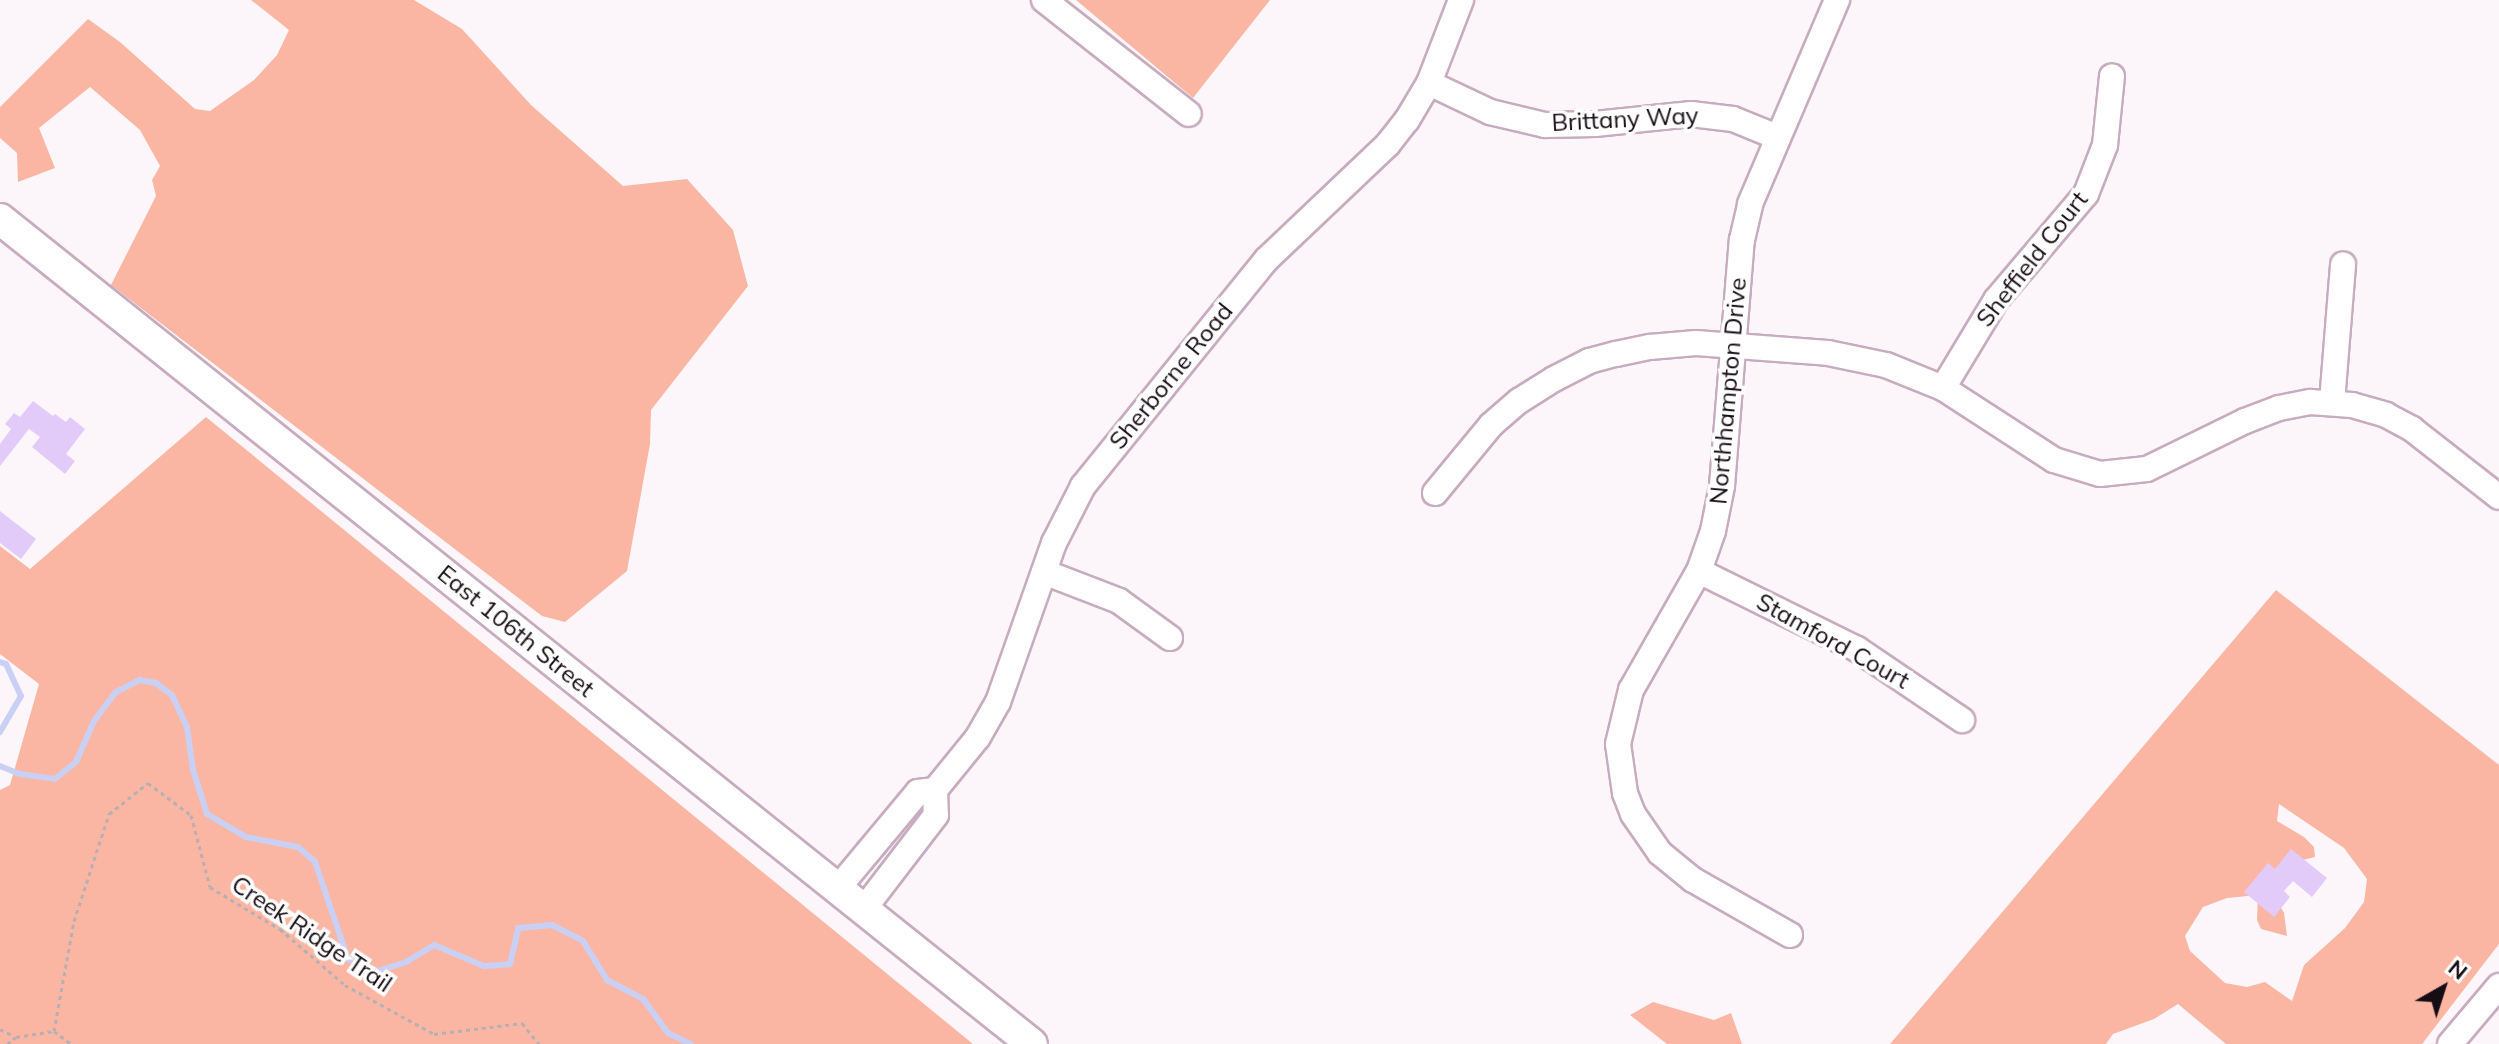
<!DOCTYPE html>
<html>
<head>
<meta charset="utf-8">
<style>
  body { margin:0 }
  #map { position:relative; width:2499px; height:1044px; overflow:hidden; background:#fcf6fa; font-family:Mulish,sans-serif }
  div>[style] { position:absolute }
  .forest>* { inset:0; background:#fab6a3 }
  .stream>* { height:6px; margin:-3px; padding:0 3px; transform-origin:3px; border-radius:3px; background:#cad0f4 }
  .building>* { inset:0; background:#e2cbf9 }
  .path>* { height:3px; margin-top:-1.5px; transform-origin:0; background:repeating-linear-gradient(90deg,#b6afb4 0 4px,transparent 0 8px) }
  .roads { filter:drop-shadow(2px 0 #c7acbf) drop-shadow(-2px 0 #c7acbf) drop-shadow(0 2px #c7acbf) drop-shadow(0 -2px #c7acbf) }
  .minor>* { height:24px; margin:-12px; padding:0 12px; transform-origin:12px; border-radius:12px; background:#fff }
  .major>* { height:30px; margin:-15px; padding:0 15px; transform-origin:15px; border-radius:15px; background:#fff }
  span { translate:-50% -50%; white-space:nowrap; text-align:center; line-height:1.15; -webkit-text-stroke:7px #fff; paint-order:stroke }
  .street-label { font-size:24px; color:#160c13 }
  .north { position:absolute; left:2403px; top:948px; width:80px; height:80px; -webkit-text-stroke:6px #fff; paint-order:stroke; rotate:39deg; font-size:22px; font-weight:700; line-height:32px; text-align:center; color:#160c13 }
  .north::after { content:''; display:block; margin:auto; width:28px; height:36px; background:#160c13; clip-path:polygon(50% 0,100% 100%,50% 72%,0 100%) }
</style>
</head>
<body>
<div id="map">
  <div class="forest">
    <i style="clip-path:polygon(251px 0,414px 0,462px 29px,531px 105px,623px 186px,687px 179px,733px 230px,748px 286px,651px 410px,650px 444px,627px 571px,565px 622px,542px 616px,111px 285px,156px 196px,152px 180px,160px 166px,140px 130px,90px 87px,39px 128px,55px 168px,18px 182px,17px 153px,0 138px,0 107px,88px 19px,120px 42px,195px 109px,210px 111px,254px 80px,277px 55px,289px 30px)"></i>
    <i style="clip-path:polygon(1076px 0,1270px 0,1193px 98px)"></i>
    <i style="clip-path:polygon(206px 417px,973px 1044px,0 1044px,0 790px,10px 785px,39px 684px,0 654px,0 546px,30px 569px)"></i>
    <i style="clip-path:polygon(evenodd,2276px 590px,2499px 765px,2499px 944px,2422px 1044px,2226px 1044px,2178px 1004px,2154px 1019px,2113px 1034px,2106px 1044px,1890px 1044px,2276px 590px,2279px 804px,2344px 848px,2367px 879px,2364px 902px,2345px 928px,2304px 965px,2292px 1001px,2265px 982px,2247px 987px,2225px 983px,2190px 951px,2185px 936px,2203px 907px,2227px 898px,2258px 895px,2257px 920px,2261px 929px,2287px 936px,2284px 913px,2273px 893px,2290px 863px,2315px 857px,2314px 847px,2304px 837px,2277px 821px,2279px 804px)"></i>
    <i style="clip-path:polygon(1653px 1002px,1714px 1020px,1731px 1013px,1742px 1044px,1667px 1044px,1630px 1015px)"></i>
  </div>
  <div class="stream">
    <i style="left:0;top:662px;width:6px;rotate:18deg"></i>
    <i style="left:6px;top:664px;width:35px;rotate:65deg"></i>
    <i style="left:21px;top:696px;width:42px;rotate:120.3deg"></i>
    <i style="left:0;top:766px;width:22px;rotate:22deg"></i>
    <i style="left:20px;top:774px;width:35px;rotate:8deg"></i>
    <i style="left:55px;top:779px;width:27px;rotate:-39deg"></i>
    <i style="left:76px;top:762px;width:45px;rotate:-66.3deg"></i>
    <i style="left:94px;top:721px;width:36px;rotate:-53deg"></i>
    <i style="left:116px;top:692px;width:27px;rotate:-27deg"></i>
    <i style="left:140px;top:680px;width:16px;rotate:11deg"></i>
    <i style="left:156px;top:683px;width:20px;rotate:37deg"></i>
    <i style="left:172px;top:695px;width:35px;rotate:65deg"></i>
    <i style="left:187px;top:727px;width:43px;rotate:82.1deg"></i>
    <i style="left:193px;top:770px;width:46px;rotate:72.3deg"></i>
    <i style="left:207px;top:814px;width:45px;rotate:30.5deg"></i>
    <i style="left:246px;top:837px;width:53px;rotate:10.9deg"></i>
    <i style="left:298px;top:847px;width:23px;rotate:41deg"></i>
    <i style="left:315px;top:862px;width:102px;rotate:71.2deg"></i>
    <i style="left:348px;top:959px;width:32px;rotate:22deg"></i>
    <i style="left:378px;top:971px;width:29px;rotate:-18deg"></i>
    <i style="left:406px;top:962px;width:33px;rotate:-31deg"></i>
    <i style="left:434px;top:945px;width:54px;rotate:22.8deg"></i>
    <i style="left:484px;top:966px;width:26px;rotate:-4deg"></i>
    <i style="left:510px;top:964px;width:37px;rotate:-77deg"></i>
    <i style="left:518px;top:928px;width:34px;rotate:-5deg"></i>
    <i style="left:552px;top:925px;width:35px;rotate:27deg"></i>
    <i style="left:583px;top:941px;width:46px;rotate:58.4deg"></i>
    <i style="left:607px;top:980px;width:41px;rotate:27.8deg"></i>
    <i style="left:643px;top:999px;width:42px;rotate:53.7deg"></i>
    <i style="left:668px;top:1033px;width:25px;rotate:26deg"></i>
  </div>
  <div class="building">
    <i style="clip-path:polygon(33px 401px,53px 416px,55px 414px,66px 422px,70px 417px,85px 429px,66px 454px,75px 461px,65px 474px,32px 447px,40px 437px,29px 429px,0 466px,0 444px,11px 429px,5px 424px,14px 413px,20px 417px)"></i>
    <i style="clip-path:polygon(0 511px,36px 539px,21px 559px,0 543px)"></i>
    <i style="clip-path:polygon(2291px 849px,2327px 878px,2312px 897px,2293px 881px,2284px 891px,2290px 897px,2274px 917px,2244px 892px,2268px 863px,2275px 869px)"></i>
  </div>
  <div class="path">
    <i style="left:0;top:1029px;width:16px;rotate:27deg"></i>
    <i style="left:54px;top:1031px;width:112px;rotate:-79.7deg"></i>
    <i style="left:74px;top:921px;width:113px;rotate:-71.9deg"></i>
    <i style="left:109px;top:814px;width:50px;rotate:-38.5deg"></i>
    <i style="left:148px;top:783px;width:54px;rotate:36.7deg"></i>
    <i style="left:191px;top:815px;width:74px;rotate:75.2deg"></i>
    <i style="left:210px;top:887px;width:82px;rotate:31deg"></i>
    <i style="left:280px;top:929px;width:86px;rotate:40.7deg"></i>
    <i style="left:345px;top:985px;width:102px;rotate:28.8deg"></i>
    <i style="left:434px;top:1034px;width:89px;rotate:-7.1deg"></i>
    <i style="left:522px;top:1023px;width:27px;rotate:51deg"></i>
    <i style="left:7px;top:1044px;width:11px;rotate:-38deg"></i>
    <i style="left:16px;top:1037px;width:38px;rotate:-9deg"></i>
    <i style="left:54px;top:1031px;width:21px;rotate:37deg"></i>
  </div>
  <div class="roads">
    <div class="minor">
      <i style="left:1044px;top:0;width:184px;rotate:38.2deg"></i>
      <i style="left:1429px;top:83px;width:68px;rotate:25.4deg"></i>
      <i style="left:1490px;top:112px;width:57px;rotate:13.3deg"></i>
      <i style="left:1545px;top:125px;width:50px;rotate:-1.1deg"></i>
      <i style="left:1595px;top:124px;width:97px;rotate:-5.9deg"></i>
      <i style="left:1691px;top:114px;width:42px;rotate:6.8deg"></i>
      <i style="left:1733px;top:119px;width:48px;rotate:22.2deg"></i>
      <i style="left:1943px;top:388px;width:103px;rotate:-58.9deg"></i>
      <i style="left:1996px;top:300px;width:139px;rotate:-49.7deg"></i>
      <i style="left:2086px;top:194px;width:53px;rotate:-68.8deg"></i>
      <i style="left:2105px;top:145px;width:69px;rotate:-84.2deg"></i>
      <i style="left:2332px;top:402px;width:138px;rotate:-85.4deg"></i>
      <i style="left:1435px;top:493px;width:88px;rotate:-50.5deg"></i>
      <i style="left:1491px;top:425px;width:37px;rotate:-41deg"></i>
      <i style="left:1519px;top:401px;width:41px;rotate:-32.2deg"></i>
      <i style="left:1554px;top:379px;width:39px;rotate:-27deg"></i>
      <i style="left:1589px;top:361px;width:28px;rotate:-15deg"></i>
      <i style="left:1616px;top:354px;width:35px;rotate:-12deg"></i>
      <i style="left:1650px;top:347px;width:46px;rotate:-5deg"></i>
      <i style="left:1696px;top:343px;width:132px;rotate:4.3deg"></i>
      <i style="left:1828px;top:353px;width:59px;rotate:11.7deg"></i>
      <i style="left:1886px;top:365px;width:61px;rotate:22deg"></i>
      <i style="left:1943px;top:388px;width:132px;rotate:33deg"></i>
      <i style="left:2054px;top:460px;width:48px;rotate:16.9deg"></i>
      <i style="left:2100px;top:474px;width:47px;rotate:-6.1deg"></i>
      <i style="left:2147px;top:469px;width:109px;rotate:-26.1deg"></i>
      <i style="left:2245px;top:421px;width:36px;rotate:-21deg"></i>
      <i style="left:2279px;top:408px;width:32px;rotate:-11deg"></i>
      <i style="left:2310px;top:402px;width:42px;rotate:4.1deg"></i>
      <i style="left:2352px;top:405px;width:35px;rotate:16deg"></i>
      <i style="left:2386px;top:415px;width:30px;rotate:28deg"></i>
      <i style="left:2412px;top:429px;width:110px;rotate:38deg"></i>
      <i style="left:1699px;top:571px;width:176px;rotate:26.3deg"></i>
      <i style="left:1857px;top:649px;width:127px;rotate:34.1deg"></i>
      <i style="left:1044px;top:572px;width:80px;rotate:21.1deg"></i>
      <i style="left:1119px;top:601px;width:63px;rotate:36deg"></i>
      <i style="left:935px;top:790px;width:68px;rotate:-50.9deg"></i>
      <i style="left:978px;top:737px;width:40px;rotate:-60.3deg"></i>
      <i style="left:998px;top:702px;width:169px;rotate:-70.6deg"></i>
      <i style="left:1054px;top:543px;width:64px;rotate:-63deg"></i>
      <i style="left:1083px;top:486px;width:292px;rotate:-51deg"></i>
      <i style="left:1267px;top:259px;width:167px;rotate:-43.5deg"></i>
      <i style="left:1388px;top:144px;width:31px;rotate:-52deg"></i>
      <i style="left:1407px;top:120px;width:43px;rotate:-59.3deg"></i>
      <i style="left:1429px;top:83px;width:89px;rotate:-68.9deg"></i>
      <i style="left:838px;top:888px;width:125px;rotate:-50.2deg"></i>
      <i style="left:918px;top:792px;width:17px;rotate:-7deg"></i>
      <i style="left:935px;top:790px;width:25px;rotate:88deg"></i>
      <i style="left:936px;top:815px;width:118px;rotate:127.5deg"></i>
      <i style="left:1790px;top:935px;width:112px;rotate:-150.4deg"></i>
      <i style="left:1693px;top:880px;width:43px;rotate:-140.7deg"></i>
      <i style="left:1660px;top:853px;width:47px;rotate:-124.7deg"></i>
      <i style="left:1633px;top:814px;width:22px;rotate:-111deg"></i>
      <i style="left:1625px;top:793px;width:49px;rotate:-98.1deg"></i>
      <i style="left:1618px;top:744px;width:56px;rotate:-76.5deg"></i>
      <i style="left:1631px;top:690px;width:137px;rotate:-60.3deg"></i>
      <i style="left:1699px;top:571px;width:42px;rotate:-70.7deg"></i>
      <i style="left:1713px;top:531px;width:46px;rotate:-78.7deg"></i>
      <i style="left:1722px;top:486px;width:247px;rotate:-85.4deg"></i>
      <i style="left:1742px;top:240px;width:37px;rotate:-77deg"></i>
      <i style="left:1750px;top:204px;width:222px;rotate:-66.9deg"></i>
      <i style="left:2450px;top:1044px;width:76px;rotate:-49.8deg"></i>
    </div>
    <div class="major">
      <i style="left:0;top:219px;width:1321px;rotate:38.64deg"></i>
    </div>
  </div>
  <div class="street-label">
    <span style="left:1625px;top:119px;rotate:-3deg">Brittany Way</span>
    <span style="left:2032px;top:259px;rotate:-52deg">Sheffield Court</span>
    <span style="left:1171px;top:376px;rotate:-51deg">Sherborne Road</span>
    <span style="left:1728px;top:391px;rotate:-85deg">Northhampton Drive</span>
    <span style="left:516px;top:631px;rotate:39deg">East 106th Street</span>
    <span style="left:1833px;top:641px;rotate:29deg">Stamford Court</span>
    <span style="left:312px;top:934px;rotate:34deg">Creek Ridge Trail</span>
  </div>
  <div class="north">N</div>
</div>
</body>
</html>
